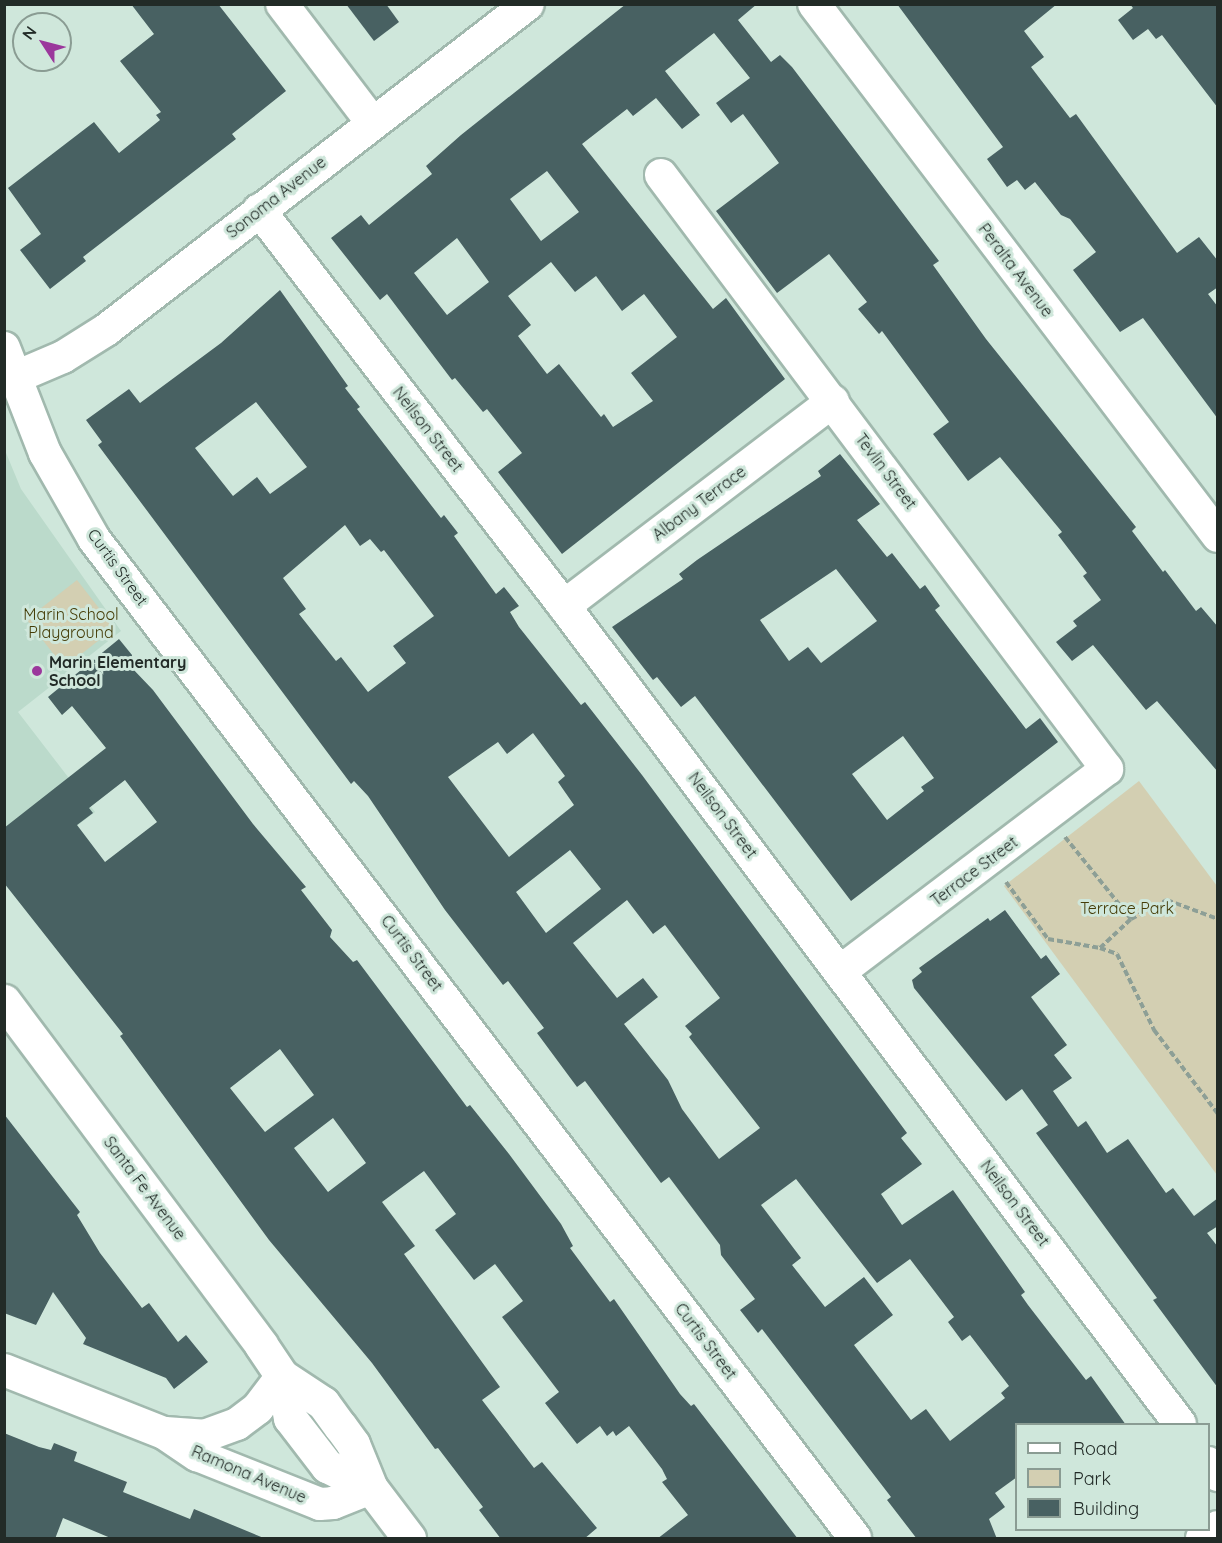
<!DOCTYPE html>
<html>
<head>
<meta charset="utf-8">
<style>
  body { margin:0 }
  #map { position:relative; width:1222px; height:1543px; overflow:hidden; background:#cfe7db; font-family:Quicksand,sans-serif }
  div>[style] { position:absolute }
  .built>* { inset:0; background:#bbdacb }
  .green>* { inset:0; background:#d3cfb2; transform-origin:0 0 }
  .building>* { inset:0; background:#486162 }
  .path>* { height:4px; margin-top:-2px; transform-origin:0; background:repeating-linear-gradient(90deg,#8d9f96 0 6px,transparent 0 9px) }
  .roads { filter:drop-shadow(2px 0 #a1b9ae) drop-shadow(-2px 0 #a1b9ae) drop-shadow(0 2px #a1b9ae) drop-shadow(0 -2px #a1b9ae) }
  .minor>* { height:32px; margin:-16px; padding:0 16px; transform-origin:16px; border-radius:16px; background:#fff }
  .tertiary>* { height:33px; margin:-16.5px; padding:0 16.5px; transform-origin:16.5px; border-radius:16.5px; background:#fff }
  .dots>* { width:16px; height:16px; translate:-50% -50%; box-sizing:border-box; border:3px solid #cfe7db; border-radius:50% }
  span { translate:-50% -50%; white-space:nowrap; text-align:center; line-height:1.15; -webkit-text-stroke:6px #cfe7db; paint-order:stroke }
  .street-label { font-size:16px; color:#222b27 }
  .park-label { font-size:16px; color:#453d08 }
  .poi-label { font-size:16px; color:#222b27; font-weight:700 }
  .left { translate:0 -50%; text-align:left }
  .frame { position:absolute; inset:0; border:6px solid #222b27; pointer-events:none }
  .legend { position:absolute; left:1015px; top:1423px; width:195px; height:108px; box-sizing:border-box; background:#cfe7db; border:2px solid #8a9c93; margin:0; padding:8px 10px; list-style:none; font-size:18px; color:#222b27 }
  .legend li { display:flex; align-items:center; gap:12px; height:30px }
  .legend b { width:30px; border:2px solid #8a9c93 }
  .north { position:absolute; left:12px; top:12px; width:60px; height:60px; box-sizing:border-box; background:#cfe7db; border:2px solid #8a9c93; border-radius:50%; rotate:306deg; font-size:16px; font-weight:700; line-height:24px; text-align:center; color:#222b27 }
  .north::after { content:''; display:block; margin:auto; width:21px; height:27px; background:#9b379c; clip-path:polygon(50% 0,100% 100%,50% 72%,0 100%) }
</style>
</head>
<body>
<div id="map">
  <div class="built">
    <i style="clip-path:polygon(4px 448px,21px 489px,121px 631px,18px 712px,95px 812px,5px 881px)"></i>
  </div>
  <div class="green">
    <i style="left:77px;top:580px;width:61px;height:64px;rotate:52deg"></i>
    <i style="clip-path:polygon(1139px 781px,1217px 886px,1217px 1175px,1004px 886px)"></i>
  </div>
  <div class="building">
    <i style="clip-path:polygon(131px 4px,218px 4px,286px 91px,232px 134px,236px 139px,83px 257px,86px 261px,50px 289px,20px 250px,41px 234px,8px 188px,94px 122px,119px 153px,160px 120px,156px 115px,161px 112px,120px 61px,154px 34px)"></i>
    <i style="clip-path:polygon(346px 4px,386px 4px,399px 22px,374px 41px)"></i>
    <i style="clip-path:polygon(evenodd,626px 4px,757px 4px,738px 20px,771px 62px,780px 55px,792px 67px,939px 261px,933px 265px,986px 339px,1136px 527px,1132px 531px,1163px 572px,1165px 570px,1196px 611px,1201px 607px,1218px 627px,1218px 772px,1157px 701px,1146px 710px,1093px 645px,1072px 661px,1056px 642px,1077px 626px,1073px 621px,1101px 600px,1083px 576px,1087px 573px,1058px 535px,1062px 532px,1000px 457px,968px 481px,933px 434px,949px 422px,882px 331px,879px 334px,858px 309px,867px 302px,829px 254px,777px 293px,716px 211px,779px 163px,743px 114px,731px 123px,716px 103px,750px 78px,714px 33px,665px 71px,700px 115px,682px 129px,656px 98px,633px 116px,627px 109px,582px 144px,713px 309px,726px 298px,785px 379px,562px 554px,512px 490px,498px 472px,522px 453px,487px 409px,483px 412px,455px 378px,452px 380px,387px 294px,380px 300px,331px 238px,361px 215px,369px 225px,432px 174px,426px 166px,461px 135px,626px 4px,547px 171px,579px 212px,541px 241px,510px 199px,547px 171px,626px 4px,457px 238px,489px 282px,447px 315px,414px 273px,457px 238px,626px 4px,551px 262px,575px 292px,596px 276px,622px 311px,644px 294px,677px 337px,631px 373px,653px 401px,613px 427px,604px 414px,601px 417px,559px 364px,547px 374px,518px 336px,531px 325px,508px 296px,551px 262px)"></i>
    <i style="clip-path:polygon(897px 4px,1057px 4px,1024px 31px,1044px 57px,1031px 67px,1070px 118px,1076px 114px,1177px 253px,1199px 237px,1218px 261px,1218px 287px,1208px 294px,1218px 307px,1218px 419px,1143px 318px,1120px 332px,1073px 270px,1096px 252px,1070px 219px,1061px 215px,1035px 182px,1025px 190px,1017px 180px,1007px 187px,987px 159px,1003px 147px)"></i>
    <i style="clip-path:polygon(1130px 4px,1218px 4px,1218px 108px,1162px 35px,1156px 39px,1148px 29px,1133px 40px,1118px 20px,1133px 8px)"></i>
    <i style="clip-path:polygon(evenodd,280px 290px,348px 386px,345px 388px,360px 407px,357px 409px,441px 518px,444px 515px,458px 533px,454px 536px,496px 594px,504px 587px,519px 606px,510px 612px,519px 627px,581px 705px,585px 702px,642px 775px,907px 1133px,901px 1138px,922px 1164px,881px 1194px,902px 1225px,953px 1190px,1025px 1292px,1021px 1295px,1028px 1305px,1086px 1380px,1091px 1376px,1126px 1425px,1017px 1425px,1017px 1477px,995px 1493px,1005px 1507px,989px 1519px,997px 1539px,917px 1539px,887px 1500px,891px 1497px,762px 1329px,758px 1333px,740px 1310px,755px 1299px,721px 1255px,720px 1245px,669px 1177px,661px 1183px,585px 1081px,577px 1087px,537px 1033px,544px 1028px,508px 981px,503px 985px,445px 910px,368px 796px,354px 781px,351px 784px,98px 445px,102px 442px,86px 420px,129px 389px,140px 403px,221px 343px,280px 290px,256px 402px,307px 467px,270px 494px,257px 477px,233px 496px,195px 448px,256px 402px,280px 290px,345px 525px,360px 546px,370px 539px,381px 552px,384px 550px,434px 616px,393px 646px,406px 663px,368px 692px,341px 657px,336px 661px,299px 614px,306px 609px,283px 578px,345px 525px,280px 290px,533px 733px,565px 776px,558px 782px,574px 805px,509px 857px,448px 777px,498px 742px,507px 754px,533px 733px,280px 290px,570px 850px,601px 889px,546px 933px,516px 892px,570px 850px,280px 290px,627px 900px,653px 934px,665px 925px,720px 998px,685px 1026px,692px 1034px,689px 1037px,760px 1128px,719px 1159px,682px 1109px,668px 1080px,624px 1024px,658px 997px,643px 978px,617px 998px,573px 943px,627px 900px,280px 290px,796px 1179px,877px 1283px,910px 1259px,954px 1317px,948px 1322px,962px 1341px,970px 1335px,1009px 1386px,1001px 1393px,1005px 1398px,950px 1441px,926px 1409px,911px 1420px,854px 1345px,893px 1315px,864px 1277px,825px 1307px,792px 1265px,801px 1258px,761px 1205px,796px 1179px)"></i>
    <i style="clip-path:polygon(evenodd,840px 454px,880px 504px,857px 520px,887px 557px,892px 553px,920px 589px,925px 585px,940px 606px,935px 610px,1026px 729px,1040px 718px,1058px 742px,851px 901px,695px 696px,681px 707px,657px 677px,653px 680px,612px 627px,683px 579px,679px 574px,697px 560px,821px 476px,818px 471px,840px 454px,836px 569px,877px 621px,821px 663px,808px 647px,789px 661px,760px 620px,836px 569px,840px 454px,903px 736px,934px 778px,921px 787px,924px 791px,887px 820px,852px 774px,903px 736px)"></i>
    <i style="clip-path:polygon(evenodd,119px 639px,132px 655px,131px 667px,153px 690px,253px 824px,306px 887px,301px 890px,332px 930px,330px 937px,353px 962px,357px 960px,467px 1107px,470px 1105px,509px 1154px,561px 1224px,573px 1246px,570px 1248px,610px 1302px,614px 1299px,680px 1394px,691px 1406px,694px 1404px,798px 1539px,657px 1539px,688px 1515px,662px 1482px,667px 1479px,662px 1469px,629px 1426px,616px 1436px,613px 1431px,607px 1436px,600px 1426px,577px 1444px,545px 1403px,559px 1392px,502px 1317px,523px 1301px,495px 1264px,474px 1280px,435px 1230px,456px 1214px,424px 1171px,382px 1202px,415px 1246px,404px 1254px,500px 1387px,482px 1400px,534px 1468px,542px 1462px,597px 1528px,584px 1539px,501px 1539px,479px 1510px,483px 1507px,438px 1448px,435px 1449px,372px 1363px,269px 1240px,120px 1036px,123px 1034px,4px 883px,4px 828px,106px 748px,72px 706px,62px 715px,48px 697px,119px 639px,125px 780px,157px 822px,105px 862px,77px 825px,93px 813px,89px 808px,125px 780px,119px 639px,280px 1049px,314px 1095px,265px 1132px,230px 1088px,280px 1049px,119px 639px,333px 1118px,366px 1163px,328px 1192px,294px 1148px,333px 1118px)"></i>
    <i style="clip-path:polygon(1005px 910px,1041px 959px,1046px 955px,1060px 974px,1031px 997px,1067px 1045px,1054px 1055px,1072px 1078px,1053px 1091px,1078px 1127px,1086px 1121px,1107px 1153px,1128px 1139px,1166px 1193px,1173px 1188px,1194px 1216px,1218px 1198px,1218px 1226px,1207px 1233px,1218px 1247px,1218px 1388px,1153px 1300px,1157px 1298px,1044px 1144px,1036px 1133px,1048px 1125px,1022px 1089px,1006px 1101px,914px 988px,912px 980px,922px 972px,919px 968px,988px 918px,990px 921px)"></i>
    <i style="clip-path:polygon(4px 1114px,80px 1212px,77px 1215px,100px 1253px,142px 1308px,149px 1303px,178px 1342px,186px 1335px,208px 1362px,174px 1389px,166px 1378px,83px 1344px,86px 1338px,53px 1292px,36px 1325px,4px 1313px)"></i>
    <i style="clip-path:polygon(4px 1433px,39px 1447px,51px 1450px,54px 1443px,77px 1452px,74px 1461px,127px 1482px,123px 1492px,190px 1519px,194px 1509px,266px 1539px,113px 1539px,63px 1518px,55px 1539px,4px 1539px)"></i>
  </div>
  <div class="path">
    <i style="left:1065px;top:837px;width:105px;rotate:51.2deg"></i>
    <i style="left:1006px;top:882px;width:71px;rotate:53.6deg"></i>
    <i style="left:1048px;top:939px;width:53px;rotate:9.8deg"></i>
    <i style="left:1100px;top:948px;width:42px;rotate:-43.1deg"></i>
    <i style="left:1131px;top:919px;width:41px;rotate:-27.8deg"></i>
    <i style="left:1167px;top:900px;width:54px;rotate:20.4deg"></i>
    <i style="left:1100px;top:948px;width:18px;rotate:19deg"></i>
    <i style="left:1117px;top:954px;width:85px;rotate:64deg"></i>
    <i style="left:1154px;top:1030px;width:106px;rotate:52.7deg"></i>
  </div>
  <div class="roads">
    <div class="minor">
      <i style="left:282px;top:4px;width:148px;rotate:52.7deg"></i>
      <i style="left:814px;top:4px;width:668px;rotate:52.79deg"></i>
      <i style="left:661px;top:175px;width:743px;rotate:53.1deg"></i>
      <i style="left:1107px;top:769px;width:334px;rotate:142.8deg"></i>
      <i style="left:259px;top:210px;width:500px;rotate:52.4deg"></i>
      <i style="left:564px;top:606px;width:1024px;rotate:53.02deg"></i>
      <i style="left:4px;top:348px;width:113px;rotate:68.7deg"></i>
      <i style="left:45px;top:453px;width:99px;rotate:60.3deg"></i>
      <i style="left:94px;top:539px;width:1256px;rotate:52.7deg"></i>
      <i style="left:16px;top:377px;width:51px;rotate:-23.1deg"></i>
      <i style="left:63px;top:357px;width:51px;rotate:-32.1deg"></i>
      <i style="left:106px;top:330px;width:533px;rotate:-37.69deg"></i>
      <i style="left:564px;top:606px;width:338px;rotate:-37.3deg"></i>
      <i style="left:4px;top:1370px;width:172px;rotate:21.5deg"></i>
      <i style="left:164px;top:1433px;width:40px;rotate:34deg"></i>
      <i style="left:197px;top:1455px;width:132px;rotate:21.7deg"></i>
      <i style="left:320px;top:1504px;width:13px;rotate:-4deg"></i>
      <i style="left:333px;top:1503px;width:41px;rotate:-21.5deg"></i>
      <i style="left:165px;top:1433px;width:39px;rotate:4deg"></i>
      <i style="left:204px;top:1436px;width:35px;rotate:-20deg"></i>
      <i style="left:237px;top:1424px;width:26px;rotate:-37deg"></i>
      <i style="left:258px;top:1408px;width:40px;rotate:-53deg"></i>
      <i style="left:1208px;top:1463px;width:16px;rotate:50deg"></i>
      <i style="left:1202px;top:1538px;width:19px;rotate:-35deg"></i>
    </div>
    <div class="tertiary">
      <i style="left:4px;top:1001px;width:429px;rotate:53.2deg"></i>
      <i style="left:261px;top:1345px;width:37px;rotate:56deg"></i>
      <i style="left:282px;top:1376px;width:43px;rotate:79.2deg"></i>
      <i style="left:290px;top:1418px;width:61px;rotate:52.4deg"></i>
      <i style="left:327px;top:1466px;width:49px;rotate:26.6deg"></i>
      <i style="left:282px;top:1376px;width:49px;rotate:33.4deg"></i>
      <i style="left:323px;top:1403px;width:29px;rotate:54deg"></i>
      <i style="left:340px;top:1426px;width:22px;rotate:54deg"></i>
      <i style="left:353px;top:1444px;width:48px;rotate:67.8deg"></i>
      <i style="left:371px;top:1488px;width:63px;rotate:52.8deg"></i>
    </div>
  </div>
  <div class="dots">
    <i style="left:37px;top:671px;background:#9b379c"></i>
  </div>
  <div class="street-label">
    <span style="left:276px;top:197px;rotate:-38deg">Sonoma Avenue</span>
    <span style="left:1016px;top:270px;rotate:53deg">Peralta Avenue</span>
    <span style="left:428px;top:429px;rotate:52deg">Neilson Street</span>
    <span style="left:886px;top:471px;rotate:53deg">Tevlin Street</span>
    <span style="left:699px;top:503px;rotate:-37deg">Albany Terrace</span>
    <span style="left:118px;top:567px;rotate:54deg">Curtis Street</span>
    <span style="left:723px;top:815px;rotate:53deg">Neilson Street</span>
    <span style="left:974px;top:871px;rotate:-37deg">Terrace Street</span>
    <span style="left:412px;top:953px;rotate:53deg">Curtis Street</span>
    <span style="left:145px;top:1188px;rotate:53deg">Santa Fe Avenue</span>
    <span style="left:1015px;top:1203px;rotate:53deg">Neilson Street</span>
    <span style="left:706px;top:1341px;rotate:53deg">Curtis Street</span>
    <span style="left:249px;top:1474px;rotate:23deg">Ramona Avenue</span>
  </div>
  <div class="park-label">
    <span style="left:71px;top:623px">Marin School<br>Playground</span>
    <span style="left:1127px;top:908px">Terrace Park</span>
  </div>
  <div class="poi-label">
    <span class="left" style="left:49px;top:671px">Marin Elementary<br>School</span>
  </div>
  <div class="frame"></div>
  <ul class="legend">
  <li><b style="height:8px;background:#fff"></b>Road</li>
  <li><b style="height:16px;background:#d3cfb2"></b>Park</li>
  <li><b style="height:16px;background:#486162"></b>Building</li>
  </ul>
  <div class="north">N</div>
</div>
</body>
</html>
